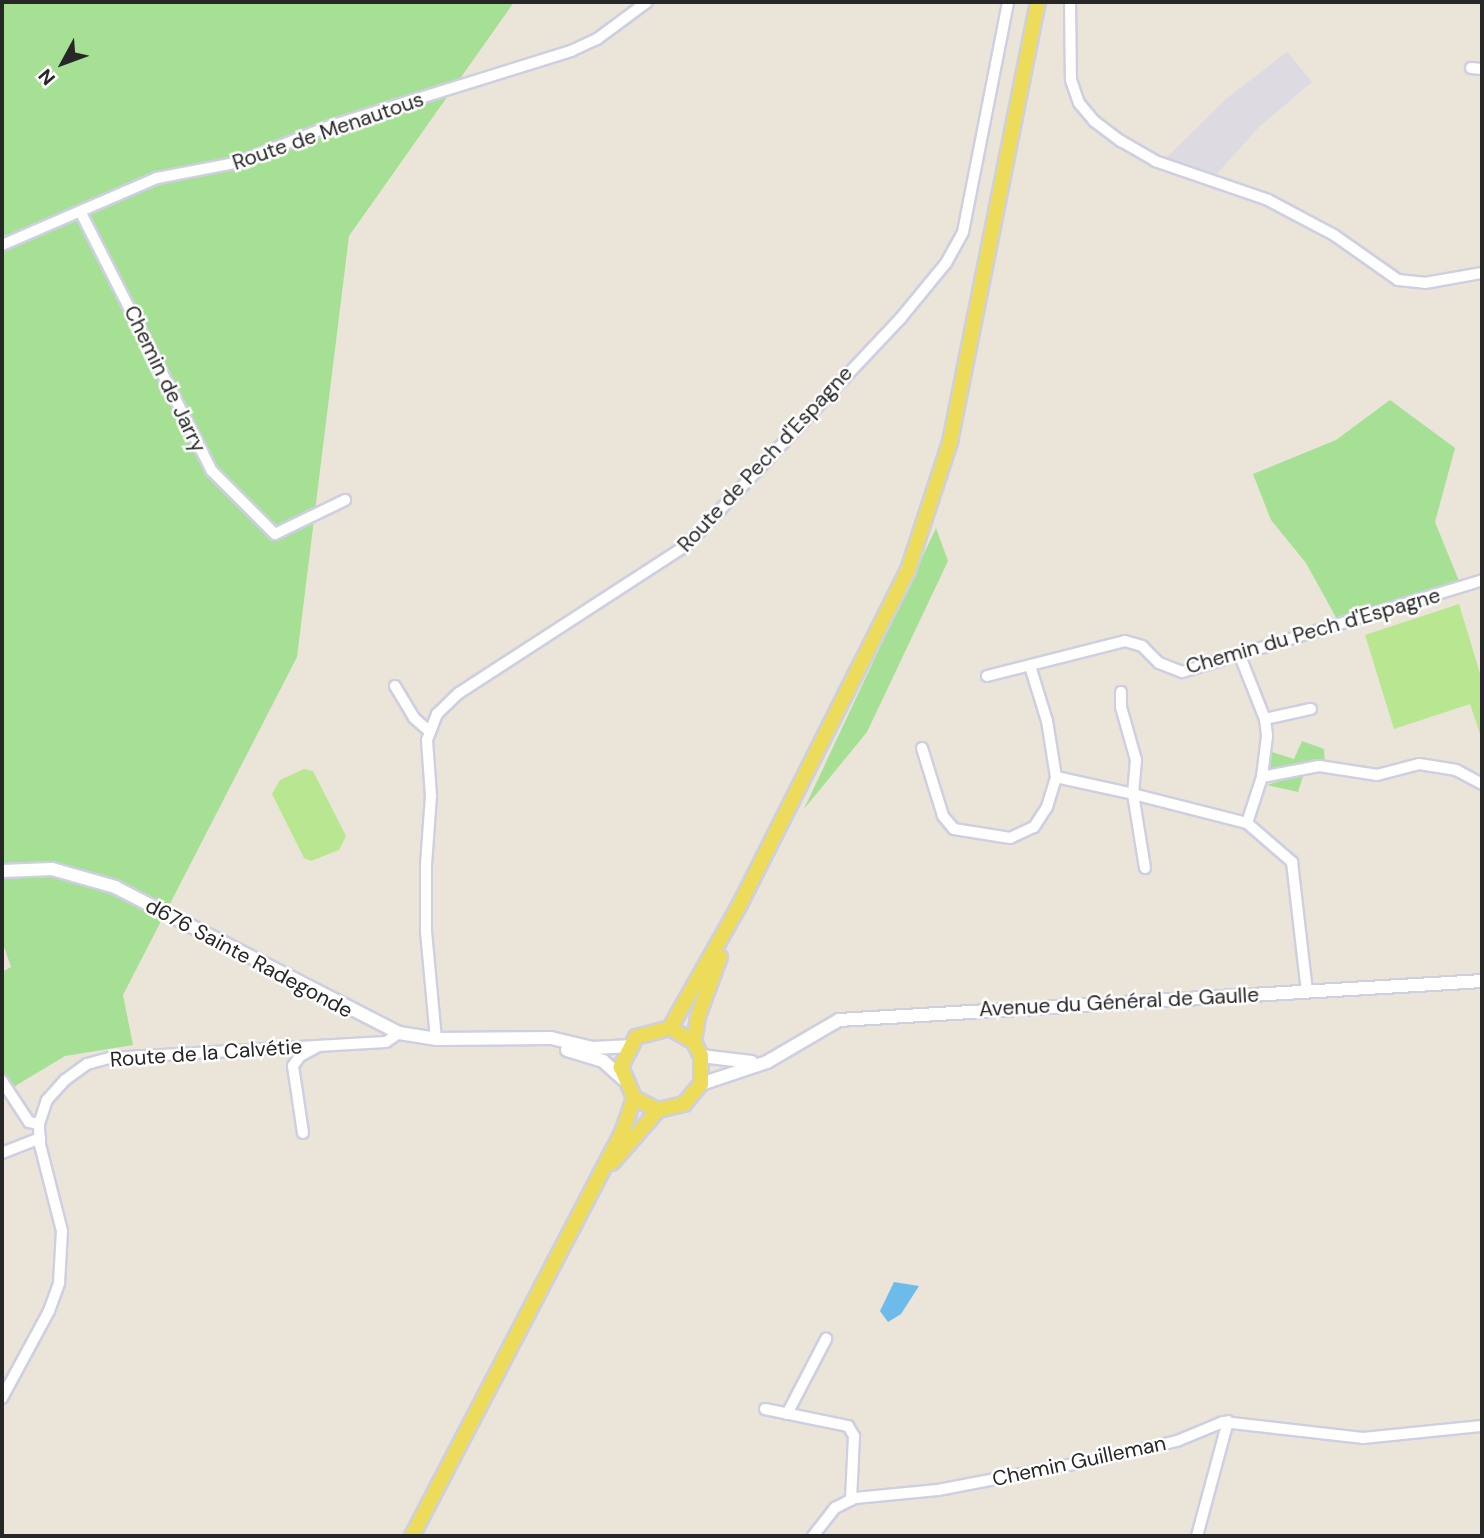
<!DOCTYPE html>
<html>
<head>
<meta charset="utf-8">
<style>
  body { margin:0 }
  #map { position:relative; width:1484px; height:1538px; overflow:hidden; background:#eae4d9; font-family:"DM Sans",sans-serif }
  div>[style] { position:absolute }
  .industrial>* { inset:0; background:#dddae2 }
  .green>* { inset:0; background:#a6e095 }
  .pitch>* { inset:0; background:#b9e791 }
  .water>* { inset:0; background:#6cbbeb }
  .roads { filter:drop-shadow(2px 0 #cecfe0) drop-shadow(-2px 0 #cecfe0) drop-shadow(0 2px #cecfe0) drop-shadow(0 -2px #cecfe0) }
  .street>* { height:10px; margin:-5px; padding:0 5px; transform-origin:5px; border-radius:5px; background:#fff }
  .secondary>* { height:12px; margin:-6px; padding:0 6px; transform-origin:6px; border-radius:6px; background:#fff }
  .primary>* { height:14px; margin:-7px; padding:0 7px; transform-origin:7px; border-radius:7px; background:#eddc5a }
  span { translate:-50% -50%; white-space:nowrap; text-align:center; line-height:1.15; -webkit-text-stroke:5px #fff; paint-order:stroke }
  .street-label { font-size:21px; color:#272727 }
  .frame { position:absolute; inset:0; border:4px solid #272727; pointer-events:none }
  .north { position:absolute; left:28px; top:28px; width:70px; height:70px; -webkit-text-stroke:5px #fff; paint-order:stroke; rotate:229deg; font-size:19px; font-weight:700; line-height:28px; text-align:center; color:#272727 }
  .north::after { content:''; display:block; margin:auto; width:24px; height:32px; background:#272727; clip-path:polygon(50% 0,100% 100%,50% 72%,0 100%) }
</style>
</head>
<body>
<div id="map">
  <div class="industrial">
    <i style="clip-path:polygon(1287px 52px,1312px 82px,1259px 127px,1214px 177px,1166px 158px,1226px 99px)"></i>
  </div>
  <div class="green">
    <i style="clip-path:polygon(2px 2px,514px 2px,349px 236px,297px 657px,123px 995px,133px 1045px,65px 1056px,10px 1089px,2px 1072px,2px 972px,11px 967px,2px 941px)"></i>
    <i style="clip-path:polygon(1390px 400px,1455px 448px,1435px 522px,1459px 581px,1338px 621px,1306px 563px,1271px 520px,1253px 474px,1336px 440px)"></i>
    <i style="clip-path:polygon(936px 528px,948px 561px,867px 732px,804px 809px)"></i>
    <i style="clip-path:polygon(1302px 741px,1324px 749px,1325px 763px,1303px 764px,1270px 773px,1272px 752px,1294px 759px)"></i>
    <i style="clip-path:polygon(1304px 773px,1298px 792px,1267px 785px)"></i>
  </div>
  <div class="pitch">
    <i style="clip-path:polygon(1459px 604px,1482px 680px,1482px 740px,1470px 704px,1394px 729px,1365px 635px)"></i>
    <i style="clip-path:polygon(304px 769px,313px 771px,346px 836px,339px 850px,311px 861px,304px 858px,272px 794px,280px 780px)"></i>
  </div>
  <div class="water">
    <i style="clip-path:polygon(894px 1282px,919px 1286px,901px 1314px,888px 1322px,880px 1311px)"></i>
  </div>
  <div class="roads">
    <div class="street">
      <i style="left:1070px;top:2px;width:78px;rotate:89.3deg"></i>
      <i style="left:1071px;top:80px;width:24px;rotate:71deg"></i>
      <i style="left:1079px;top:103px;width:23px;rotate:50deg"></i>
      <i style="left:1094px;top:121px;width:34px;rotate:37deg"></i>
      <i style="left:1121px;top:141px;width:39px;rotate:30deg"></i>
      <i style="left:1155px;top:161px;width:120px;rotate:19deg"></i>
      <i style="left:1268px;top:200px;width:75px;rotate:27.9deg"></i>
      <i style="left:1334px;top:235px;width:78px;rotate:35.1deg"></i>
      <i style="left:1398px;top:280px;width:27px;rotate:6deg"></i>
      <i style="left:1425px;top:283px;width:58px;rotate:-10deg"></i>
      <i style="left:1471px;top:68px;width:11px;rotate:5deg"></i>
      <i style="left:81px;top:213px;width:289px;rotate:63.1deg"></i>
      <i style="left:212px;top:471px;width:89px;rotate:45deg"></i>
      <i style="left:275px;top:534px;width:78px;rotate:-25.9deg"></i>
      <i style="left:2px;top:245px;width:169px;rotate:-23.4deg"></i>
      <i style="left:157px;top:178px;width:85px;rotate:-10.9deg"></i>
      <i style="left:240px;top:162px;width:94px;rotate:-21.9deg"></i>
      <i style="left:327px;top:127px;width:256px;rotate:-17.3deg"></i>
      <i style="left:571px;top:51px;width:29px;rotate:-25deg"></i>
      <i style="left:597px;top:39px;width:62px;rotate:-36.5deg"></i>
      <i style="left:1240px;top:656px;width:68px;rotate:68.4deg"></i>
      <i style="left:1265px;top:719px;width:17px;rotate:83deg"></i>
      <i style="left:1267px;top:736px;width:41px;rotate:97deg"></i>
      <i style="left:1262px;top:777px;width:48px;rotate:108.1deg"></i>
      <i style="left:987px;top:676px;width:142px;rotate:-14.2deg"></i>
      <i style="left:1125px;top:641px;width:18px;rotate:16deg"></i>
      <i style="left:1142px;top:646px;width:24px;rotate:45deg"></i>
      <i style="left:1159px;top:663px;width:25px;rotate:21deg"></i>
      <i style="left:1182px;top:672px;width:314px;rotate:-17deg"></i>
      <i style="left:395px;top:686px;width:37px;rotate:59deg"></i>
      <i style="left:414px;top:718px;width:21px;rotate:41deg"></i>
      <i style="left:1121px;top:692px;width:15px;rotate:90deg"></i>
      <i style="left:1121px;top:707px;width:55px;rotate:74.2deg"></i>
      <i style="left:1136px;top:760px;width:34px;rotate:95deg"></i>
      <i style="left:1133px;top:794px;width:118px;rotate:14.3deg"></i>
      <i style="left:1247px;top:823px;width:60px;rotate:40.9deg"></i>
      <i style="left:1292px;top:862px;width:131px;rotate:83.4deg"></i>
      <i style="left:1265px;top:719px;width:47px;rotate:-12.3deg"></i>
      <i style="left:922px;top:748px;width:71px;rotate:72.8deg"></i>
      <i style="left:943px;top:816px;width:17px;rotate:50deg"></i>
      <i style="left:954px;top:829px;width:57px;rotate:9.1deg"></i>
      <i style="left:1010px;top:838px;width:26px;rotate:-25deg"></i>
      <i style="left:1034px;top:827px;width:24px;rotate:-57deg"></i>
      <i style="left:1047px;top:807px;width:31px;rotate:-73deg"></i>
      <i style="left:1056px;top:777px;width:57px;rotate:-99.1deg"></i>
      <i style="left:1047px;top:721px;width:58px;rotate:-107.2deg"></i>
      <i style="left:1056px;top:777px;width:79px;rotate:12.4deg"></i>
      <i style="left:1133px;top:794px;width:75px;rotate:80.8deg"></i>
      <i style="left:1262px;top:777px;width:58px;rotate:-10.9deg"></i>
      <i style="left:1319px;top:766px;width:59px;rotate:8.8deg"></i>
      <i style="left:1377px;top:775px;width:43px;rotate:-14.7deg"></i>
      <i style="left:1419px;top:764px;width:37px;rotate:9deg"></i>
      <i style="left:1456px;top:770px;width:30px;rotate:28deg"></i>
      <i style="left:436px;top:1039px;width:108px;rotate:-95.3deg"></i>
      <i style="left:426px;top:931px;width:66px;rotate:-90deg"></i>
      <i style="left:426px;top:865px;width:69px;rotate:-85.9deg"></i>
      <i style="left:431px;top:796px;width:56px;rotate:-94.1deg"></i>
      <i style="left:427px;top:740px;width:28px;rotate:-69deg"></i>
      <i style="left:437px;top:714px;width:30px;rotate:-44deg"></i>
      <i style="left:459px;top:693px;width:272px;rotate:-33deg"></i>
      <i style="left:687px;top:545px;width:311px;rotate:-46.7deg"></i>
      <i style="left:900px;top:319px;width:72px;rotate:-50.6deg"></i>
      <i style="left:946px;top:263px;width:35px;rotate:-61deg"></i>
      <i style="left:963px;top:232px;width:234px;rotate:-78.9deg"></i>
      <i style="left:2px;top:1081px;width:49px;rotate:56.6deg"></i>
      <i style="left:29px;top:1122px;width:10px;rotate:11deg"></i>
      <i style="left:303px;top:1133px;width:68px;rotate:-98.5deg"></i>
      <i style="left:293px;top:1066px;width:12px;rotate:-55deg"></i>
      <i style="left:300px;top:1056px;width:21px;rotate:-28deg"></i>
      <i style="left:2px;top:1153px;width:41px;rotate:-21.5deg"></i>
      <i style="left:2px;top:1398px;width:99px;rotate:-61.6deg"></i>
      <i style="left:49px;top:1311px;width:30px;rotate:-70deg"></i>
      <i style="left:59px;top:1283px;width:52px;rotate:-86.7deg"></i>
      <i style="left:62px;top:1231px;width:89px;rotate:-104.3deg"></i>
      <i style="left:40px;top:1145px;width:21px;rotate:-93deg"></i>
      <i style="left:39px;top:1124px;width:25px;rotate:-72deg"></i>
      <i style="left:47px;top:1100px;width:27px;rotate:-48deg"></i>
      <i style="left:65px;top:1080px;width:27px;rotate:-36deg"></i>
      <i style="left:87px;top:1064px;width:24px;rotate:-15deg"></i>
      <i style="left:110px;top:1058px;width:276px;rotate:-3.3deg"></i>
      <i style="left:386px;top:1042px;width:16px;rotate:-35deg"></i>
      <i style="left:765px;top:1409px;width:85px;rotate:11.6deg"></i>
      <i style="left:848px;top:1426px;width:12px;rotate:59deg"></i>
      <i style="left:854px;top:1436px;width:64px;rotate:92.7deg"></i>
      <i style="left:787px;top:1414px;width:85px;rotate:-62.5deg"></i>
      <i style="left:813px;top:1536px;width:36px;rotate:-52deg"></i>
      <i style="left:835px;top:1508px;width:22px;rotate:-27deg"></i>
      <i style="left:855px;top:1498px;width:83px;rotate:-5.5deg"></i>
      <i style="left:938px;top:1490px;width:169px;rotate:-10.9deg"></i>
      <i style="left:1104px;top:1458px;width:75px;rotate:-13.1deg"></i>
      <i style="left:1177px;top:1441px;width:50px;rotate:-22.4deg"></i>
      <i style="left:1223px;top:1422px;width:141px;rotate:6.5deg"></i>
      <i style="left:1363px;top:1438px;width:120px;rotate:-5.8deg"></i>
      <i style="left:1197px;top:1536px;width:119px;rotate:-74.9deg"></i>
    </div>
    <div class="secondary">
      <i style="left:2px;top:871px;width:50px;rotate:-2.3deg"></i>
      <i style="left:52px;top:869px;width:66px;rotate:15.9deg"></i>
      <i style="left:115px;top:887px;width:319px;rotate:27.2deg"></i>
      <i style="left:399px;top:1033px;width:37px;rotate:9deg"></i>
      <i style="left:436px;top:1039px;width:115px;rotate:-0.5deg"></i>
      <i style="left:551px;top:1038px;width:43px;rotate:13.4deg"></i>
      <i style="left:593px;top:1048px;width:35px;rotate:-3deg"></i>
      <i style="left:567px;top:1050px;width:38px;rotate:17deg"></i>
      <i style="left:603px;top:1061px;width:27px;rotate:42deg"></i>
      <i style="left:701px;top:1056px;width:51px;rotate:6.7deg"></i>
      <i style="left:701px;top:1084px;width:70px;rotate:-18.4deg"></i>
      <i style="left:767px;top:1062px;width:83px;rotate:-30.3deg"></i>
      <i style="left:839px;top:1020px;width:644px;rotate:-3.47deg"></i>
    </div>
    <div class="primary">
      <i style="left:670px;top:1028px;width:138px;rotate:-60.5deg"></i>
      <i style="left:738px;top:908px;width:378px;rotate:-63.3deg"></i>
      <i style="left:908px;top:570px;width:135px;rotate:-71.8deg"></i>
      <i style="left:950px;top:442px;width:449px;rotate:-78.7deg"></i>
      <i style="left:694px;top:1042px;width:26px;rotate:-81deg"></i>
      <i style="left:698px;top:1016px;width:63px;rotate:-69.6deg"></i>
      <i style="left:612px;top:1163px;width:70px;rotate:-49deg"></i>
      <i style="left:658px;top:1110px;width:27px;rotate:-13deg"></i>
      <i style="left:684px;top:1104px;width:26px;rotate:-50deg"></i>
      <i style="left:701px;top:1084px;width:28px;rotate:-90deg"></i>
      <i style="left:701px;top:1056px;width:16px;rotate:-117deg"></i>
      <i style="left:694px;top:1042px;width:28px;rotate:-150deg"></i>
      <i style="left:670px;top:1028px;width:35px;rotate:165deg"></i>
      <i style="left:636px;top:1037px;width:34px;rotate:117deg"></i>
      <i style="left:621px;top:1067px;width:34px;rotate:67deg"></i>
      <i style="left:634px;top:1098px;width:27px;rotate:27deg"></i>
      <i style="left:412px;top:1536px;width:458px;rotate:-62.5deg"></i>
      <i style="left:623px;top:1130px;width:34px;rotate:-71deg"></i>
    </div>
  </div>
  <div class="street-label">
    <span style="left:328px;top:131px;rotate:-19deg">Route de Menautous</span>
    <span style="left:165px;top:379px;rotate:64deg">Chemin de Jarry</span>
    <span style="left:765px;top:459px;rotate:-47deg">Route de Pech d'Espagne</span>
    <span style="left:1313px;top:631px;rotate:-16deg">Chemin du Pech d'Espagne</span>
    <span style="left:249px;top:958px;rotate:28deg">d676 Sainte Radegonde</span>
    <span style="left:1119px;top:1002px;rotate:-3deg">Avenue du Général de Gaulle</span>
    <span style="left:206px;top:1053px;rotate:-4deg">Route de la Calvétie</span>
    <span style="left:1079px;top:1461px;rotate:-12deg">Chemin Guilleman</span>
  </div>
  <div class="frame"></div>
  <div class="north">N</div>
</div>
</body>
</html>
